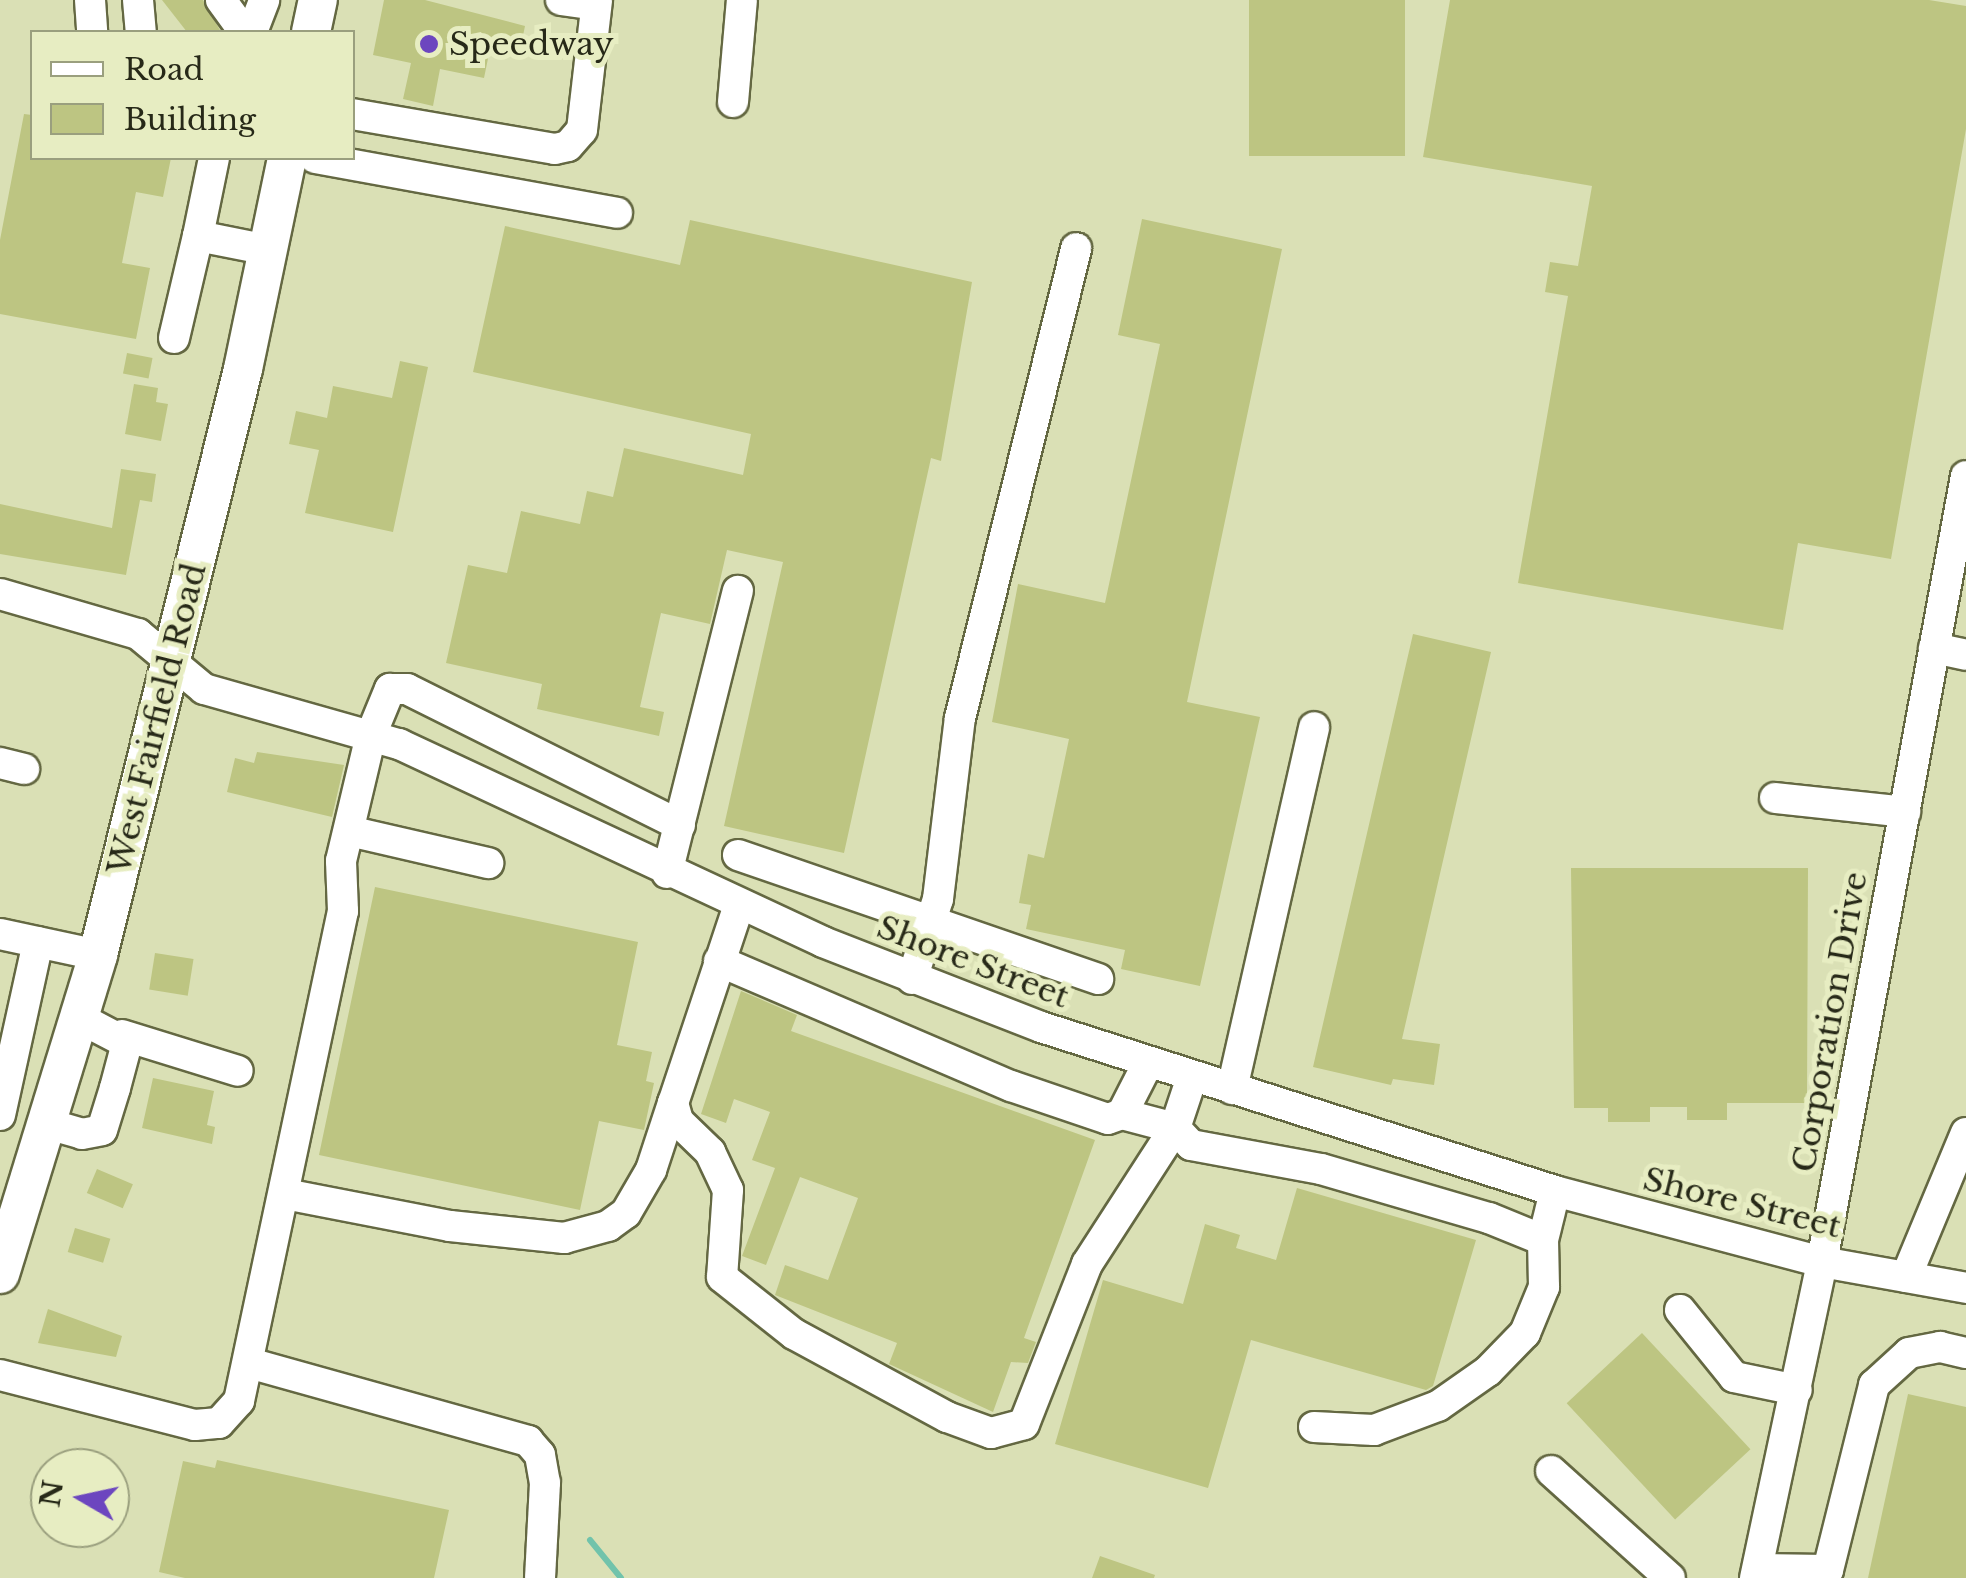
<!DOCTYPE html>
<html>
<head>
<meta charset="utf-8">
<style>
  body { margin:0 }
  #map { position:relative; width:1966px; height:1578px; overflow:hidden; background:#dae0b5; font-family:"Libre Baskerville",serif }
  div>[style] { position:absolute }
  .stream>* { height:6px; margin:-3px; padding:0 3px; transform-origin:3px; border-radius:3px; background:#71c3ab }
  .building>* { inset:0; background:#bdc582; transform-origin:0 0 }
  .roads { filter:drop-shadow(2px 0 #646842) drop-shadow(-2px 0 #646842) drop-shadow(0 2px #646842) drop-shadow(0 -2px #646842) }
  .minor>* { height:30px; margin:-15px; padding:0 15px; transform-origin:15px; border-radius:15px; background:#fff }
  .major>* { height:38px; margin:-19px; padding:0 19px; transform-origin:19px; border-radius:19px; background:#fff }
  .dots>* { width:28px; height:28px; translate:-50% -50%; box-sizing:border-box; border:5px solid #e7edc2; border-radius:50% }
  span { translate:-50% -50%; white-space:nowrap; text-align:center; line-height:1.15; -webkit-text-stroke:10px #e7edc2; paint-order:stroke }
  .poi-label { font-size:32px; color:#272918 }
  .left { translate:0 -50%; text-align:left }
  .street-label { font-size:32px; color:#272918 }
  .legend { position:absolute; left:30px; top:30px; width:325px; height:130px; box-sizing:border-box; background:#e7edc2; border:2px solid #9a9f7e; margin:0; padding:12px 18px; list-style:none; font-size:30px; color:#272918 }
  .legend li { display:flex; align-items:center; gap:20px; height:50px }
  .legend b { width:50px; border:2px solid #9a9f7e }
  .north { position:absolute; left:30px; top:1448px; width:100px; height:100px; box-sizing:border-box; background:#e7edc2; border:2px solid #9a9f7e; border-radius:50%; rotate:279deg; font-size:28px; font-weight:700; line-height:40px; text-align:center; color:#272918 }
  .north::after { content:''; display:block; margin:auto; width:35px; height:45px; background:#6c46bf; clip-path:polygon(50% 0,100% 100%,50% 72%,0 100%) }
</style>
</head>
<body>
<div id="map">
  <div class="stream">
    <i style="left:590px;top:1540px;width:49px;rotate:50.8deg"></i>
  </div>
  <div class="building">
    <i style="clip-path:polygon(162px 0,203px 0,221px 32px,187px 32px)"></i>
    <i style="clip-path:polygon(384px 0,425px 0,525px 26px,519px 55px,490px 49px,484px 78px,440px 69px,433px 106px,403px 99px,411px 63px,373px 55px)"></i>
    <i style="left:1249px;top:0;width:156px;height:156px"></i>
    <i style="clip-path:polygon(1450px 0,1929px 0,1966px 6px,1966px 129px,1891px 559px,1798px 543px,1783px 630px,1518px 583px,1568px 296px,1545px 292px,1550px 262px,1578px 266px,1592px 186px,1423px 157px)"></i>
    <i style="clip-path:polygon(24px 114px,32px 115px,32px 158px,171px 158px,163px 197px,136px 192px,122px 263px,150px 268px,136px 339px,0 314px,0 240px)"></i>
    <i style="clip-path:polygon(1142px 219px,1282px 249px,1187px 702px,1260px 717px,1200px 986px,1121px 969px,1125px 950px,1026px 929px,1031px 905px,1019px 903px,1028px 854px,1044px 858px,1069px 739px,992px 722px,1018px 584px,1105px 603px,1160px 344px,1118px 335px)"></i>
    <i style="clip-path:polygon(690px 220px,972px 282px,941px 461px,931px 458px,844px 853px,724px 826px,783px 562px,727px 550px,710px 624px,661px 613px,640px 707px,664px 712px,659px 736px,537px 709px,542px 684px,446px 663px,468px 565px,507px 573px,521px 511px,580px 524px,587px 491px,613px 497px,624px 448px,743px 475px,751px 434px,473px 372px,505px 226px,680px 265px)"></i>
    <i style="left:127px;top:353px;width:26px;height:21px;rotate:11deg"></i>
    <i style="clip-path:polygon(400px 361px,428px 367px,393px 532px,305px 513px,319px 450px,289px 444px,296px 411px,327px 418px,333px 386px,392px 398px)"></i>
    <i style="clip-path:polygon(134px 384px,158px 388px,156px 402px,168px 404px,161px 441px,125px 434px)"></i>
    <i style="clip-path:polygon(121px 469px,156px 474px,152px 502px,140px 500px,126px 575px,0 554px,0 504px,112px 528px)"></i>
    <i style="clip-path:polygon(1413px 634px,1491px 652px,1402px 1039px,1440px 1044px,1434px 1085px,1393px 1079px,1391px 1085px,1313px 1067px)"></i>
    <i style="clip-path:polygon(257px 752px,344px 765px,332px 817px,227px 792px,235px 758px,254px 763px)"></i>
    <i style="clip-path:polygon(1571px 868px,1808px 868px,1807px 1103px,1727px 1103px,1727px 1120px,1687px 1120px,1687px 1107px,1650px 1107px,1650px 1122px,1608px 1122px,1608px 1108px,1574px 1108px)"></i>
    <i style="clip-path:polygon(375px 887px,638px 942px,617px 1045px,652px 1052px,646px 1081px,654px 1083px,644px 1130px,599px 1121px,580px 1210px,319px 1155px)"></i>
    <i style="left:155px;top:953px;width:39px;height:37px;rotate:9deg"></i>
    <i style="clip-path:polygon(741px 991px,797px 1015px,791px 1031px,1095px 1140px,1024px 1338px,1036px 1342px,1028px 1363px,1011px 1362px,993px 1412px,889px 1364px,897px 1343px,775px 1295px,785px 1265px,828px 1280px,858px 1198px,800px 1177px,766px 1265px,742px 1256px,775px 1168px,752px 1160px,770px 1112px,734px 1099px,726px 1123px,701px 1114px)"></i>
    <i style="clip-path:polygon(153px 1078px,214px 1091px,207px 1125px,215px 1127px,212px 1144px,142px 1128px)"></i>
    <i style="left:97px;top:1169px;width:39px;height:26px;rotate:23deg"></i>
    <i style="clip-path:polygon(1297px 1188px,1476px 1240px,1433px 1386px,1426px 1390px,1251px 1340px,1208px 1488px,1055px 1444px,1103px 1280px,1183px 1304px,1205px 1224px,1240px 1235px,1236px 1248px,1276px 1260px)"></i>
    <i style="left:75px;top:1228px;width:37px;height:25px;rotate:17deg"></i>
    <i style="clip-path:polygon(48px 1309px,122px 1336px,116px 1357px,38px 1343px)"></i>
    <i style="left:1642px;top:1333px;width:159px;height:103px;rotate:47deg"></i>
    <i style="clip-path:polygon(1908px 1394px,1966px 1407px,1966px 1578px,1868px 1578px)"></i>
    <i style="clip-path:polygon(217px 1460px,449px 1510px,434px 1578px,185px 1578px,159px 1572px,183px 1461px,215px 1468px)"></i>
    <i style="clip-path:polygon(1100px 1556px,1155px 1575px,1154px 1578px,1092px 1578px)"></i>
  </div>
  <div class="roads">
    <div class="minor">
      <i style="left:90px;top:0;width:32px;rotate:86deg"></i>
      <i style="left:138px;top:0;width:32px;rotate:85deg"></i>
      <i style="left:221px;top:0;width:39px;rotate:54deg"></i>
      <i style="left:561px;top:0;width:35px;rotate:8deg"></i>
      <i style="left:252px;top:32px;width:34px;rotate:-69deg"></i>
      <i style="left:733px;top:102px;width:102px;rotate:-85deg"></i>
      <i style="left:352px;top:114px;width:206px;rotate:9.8deg"></i>
      <i style="left:555px;top:149px;width:13px;rotate:-13deg"></i>
      <i style="left:568px;top:146px;width:21px;rotate:-49deg"></i>
      <i style="left:582px;top:130px;width:131px;rotate:-83.4deg"></i>
      <i style="left:214px;top:158px;width:80px;rotate:101.6deg"></i>
      <i style="left:198px;top:236px;width:71px;rotate:11.3deg"></i>
      <i style="left:315px;top:158px;width:307px;rotate:10.3deg"></i>
      <i style="left:174px;top:338px;width:105px;rotate:-76.8deg"></i>
      <i style="left:0;top:594px;width:144px;rotate:16.2deg"></i>
      <i style="left:138px;top:634px;width:86px;rotate:39.8deg"></i>
      <i style="left:204px;top:689px;width:203px;rotate:15.8deg"></i>
      <i style="left:399px;top:744px;width:468px;rotate:25deg"></i>
      <i style="left:823px;top:942px;width:234px;rotate:21.3deg"></i>
      <i style="left:1041px;top:1027px;width:540px;rotate:17.7deg"></i>
      <i style="left:1555px;top:1191px;width:276px;rotate:14.9deg"></i>
      <i style="left:1822px;top:1262px;width:146px;rotate:10.2deg"></i>
      <i style="left:1934px;top:648px;width:33px;rotate:12deg"></i>
      <i style="left:0;top:763px;width:25px;rotate:14deg"></i>
      <i style="left:1775px;top:798px;width:131px;rotate:6.1deg"></i>
      <i style="left:349px;top:831px;width:143px;rotate:13deg"></i>
      <i style="left:738px;top:855px;width:381px;rotate:19deg"></i>
      <i style="left:667px;top:873px;width:291px;rotate:-75.9deg"></i>
      <i style="left:739px;top:905px;width:209px;rotate:108.4deg"></i>
      <i style="left:673px;top:1103px;width:19px;rotate:74deg"></i>
      <i style="left:678px;top:1121px;width:45px;rotate:44.1deg"></i>
      <i style="left:710px;top:1152px;width:42px;rotate:64.7deg"></i>
      <i style="left:728px;top:1190px;width:87px;rotate:93.9deg"></i>
      <i style="left:722px;top:1277px;width:92px;rotate:38.4deg"></i>
      <i style="left:794px;top:1334px;width:174px;rotate:28.5deg"></i>
      <i style="left:947px;top:1417px;width:47px;rotate:20deg"></i>
      <i style="left:991px;top:1433px;width:34px;rotate:-15deg"></i>
      <i style="left:1024px;top:1424px;width:172px;rotate:-68.5deg"></i>
      <i style="left:1087px;top:1264px;width:162px;rotate:-57.1deg"></i>
      <i style="left:1175px;top:1128px;width:55px;rotate:-165.2deg"></i>
      <i style="left:0;top:934px;width:100px;rotate:12.1deg"></i>
      <i style="left:719px;top:961px;width:318px;rotate:23.2deg"></i>
      <i style="left:1011px;top:1086px;width:102px;rotate:18.8deg"></i>
      <i style="left:1108px;top:1119px;width:15px;rotate:-20deg"></i>
      <i style="left:1122px;top:1114px;width:57px;rotate:-63deg"></i>
      <i style="left:912px;top:979px;width:84px;rotate:-72deg"></i>
      <i style="left:938px;top:899px;width:182px;rotate:-83.1deg"></i>
      <i style="left:960px;top:718px;width:484px;rotate:-76.1deg"></i>
      <i style="left:122px;top:1035px;width:121px;rotate:17.2deg"></i>
      <i style="left:1192px;top:1077px;width:54px;rotate:108.4deg"></i>
      <i style="left:1175px;top:1128px;width:23px;rotate:47deg"></i>
      <i style="left:1191px;top:1145px;width:132px;rotate:10.5deg"></i>
      <i style="left:1321px;top:1169px;width:175px;rotate:16.3deg"></i>
      <i style="left:1489px;top:1218px;width:58px;rotate:22.2deg"></i>
      <i style="left:1232px;top:1089px;width:371px;rotate:-77.2deg"></i>
      <i style="left:0;top:1115px;width:177px;rotate:-77.6deg"></i>
      <i style="left:48px;top:1124px;width:35px;rotate:16deg"></i>
      <i style="left:82px;top:1134px;width:20px;rotate:-11deg"></i>
      <i style="left:102px;top:1130px;width:44px;rotate:-72.8deg"></i>
      <i style="left:115px;top:1088px;width:47px;rotate:-75.1deg"></i>
      <i style="left:127px;top:1043px;width:52px;rotate:-152.4deg"></i>
      <i style="left:285px;top:1194px;width:168px;rotate:11deg"></i>
      <i style="left:450px;top:1226px;width:115px;rotate:6deg"></i>
      <i style="left:564px;top:1238px;width:46px;rotate:-15.3deg"></i>
      <i style="left:608px;top:1226px;width:22px;rotate:-36deg"></i>
      <i style="left:626px;top:1213px;width:50px;rotate:-59.8deg"></i>
      <i style="left:651px;top:1170px;width:71px;rotate:-71.8deg"></i>
      <i style="left:1906px;top:1277px;width:156px;rotate:-67.4deg"></i>
      <i style="left:1680px;top:1310px;width:86px;rotate:51.1deg"></i>
      <i style="left:1734px;top:1377px;width:64px;rotate:11.7deg"></i>
      <i style="left:249px;top:1363px;width:290px;rotate:15.6deg"></i>
      <i style="left:528px;top:1441px;width:18px;rotate:49deg"></i>
      <i style="left:540px;top:1455px;width:28px;rotate:80deg"></i>
      <i style="left:545px;top:1483px;width:95px;rotate:93deg"></i>
      <i style="left:0;top:1375px;width:201px;rotate:14.4deg"></i>
      <i style="left:195px;top:1425px;width:24px;rotate:-5deg"></i>
      <i style="left:219px;top:1423px;width:30px;rotate:-48deg"></i>
      <i style="left:239px;top:1401px;width:501px;rotate:-78.02deg"></i>
      <i style="left:343px;top:911px;width:50px;rotate:-92.3deg"></i>
      <i style="left:341px;top:861px;width:130px;rotate:-76.6deg"></i>
      <i style="left:371px;top:735px;width:50px;rotate:-67.6deg"></i>
      <i style="left:390px;top:689px;width:17px"></i>
      <i style="left:407px;top:689px;width:305px;rotate:26.5deg"></i>
      <i style="left:1314px;top:1427px;width:60px;rotate:2.9deg"></i>
      <i style="left:1374px;top:1430px;width:68px;rotate:-20.6deg"></i>
      <i style="left:1438px;top:1406px;width:61px;rotate:-35deg"></i>
      <i style="left:1488px;top:1371px;width:53px;rotate:-45.8deg"></i>
      <i style="left:1525px;top:1333px;width:50px;rotate:-67.6deg"></i>
      <i style="left:1544px;top:1287px;width:47px;rotate:-91.2deg"></i>
      <i style="left:1543px;top:1240px;width:50px;rotate:-76.2deg"></i>
      <i style="left:1551px;top:1471px;width:160px;rotate:42deg"></i>
      <i style="left:1758px;top:1569px;width:70px;rotate:0.8deg"></i>
      <i style="left:1828px;top:1570px;width:191px;rotate:-76deg"></i>
      <i style="left:1874px;top:1385px;width:47px;rotate:-42.4deg"></i>
      <i style="left:1909px;top:1353px;width:32px;rotate:-11deg"></i>
      <i style="left:1940px;top:1347px;width:27px;rotate:13deg"></i>
      <i style="left:1755px;top:1578px;width:323px;rotate:-78deg"></i>
      <i style="left:1822px;top:1262px;width:799px;rotate:-79.62deg"></i>
    </div>
    <div class="major">
      <i style="left:311px;top:32px;width:33px;rotate:-78deg"></i>
      <i style="left:0;top:1274px;width:334px;rotate:-72.9deg"></i>
      <i style="left:98px;top:955px;width:604px;rotate:-76.1deg"></i>
      <i style="left:243px;top:369px;width:216px;rotate:-78.2deg"></i>
    </div>
  </div>
  <div class="dots">
    <i style="left:429px;top:44px;background:#6c46bf"></i>
  </div>
  <div class="poi-label">
    <span class="left" style="left:449px;top:44px">Speedway</span>
  </div>
  <div class="street-label">
    <span style="left:157px;top:719px;rotate:-76deg">West Fairfield Road</span>
    <span style="left:973px;top:962px;rotate:21deg">Shore Street</span>
    <span style="left:1830px;top:1022px;rotate:-80deg">Corporation Drive</span>
    <span style="left:1742px;top:1203px;rotate:14deg">Shore Street</span>
  </div>
  <ul class="legend">
  <li><b style="height:12px;background:#fff"></b>Road</li>
  <li><b style="height:28px;background:#bdc582"></b>Building</li>
  </ul>
  <div class="north">N</div>
</div>
</body>
</html>
